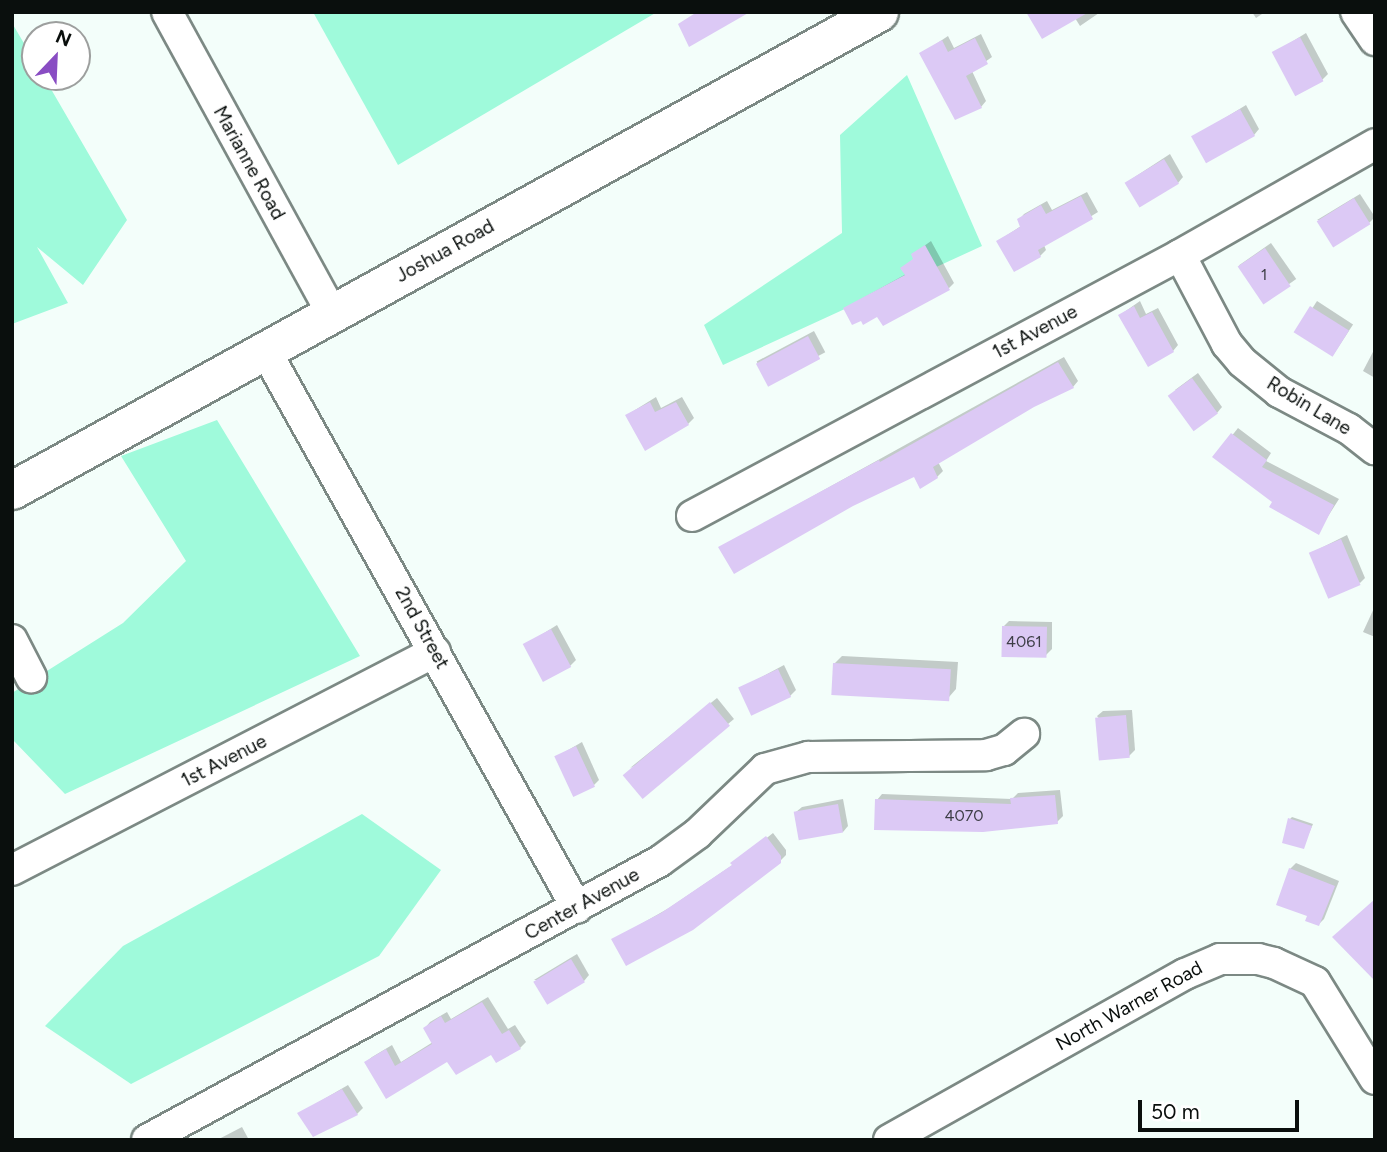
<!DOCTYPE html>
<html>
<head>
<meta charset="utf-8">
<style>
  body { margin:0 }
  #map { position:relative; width:1387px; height:1152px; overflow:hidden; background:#f3fefa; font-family:Figtree,sans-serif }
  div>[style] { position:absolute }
  .green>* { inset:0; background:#9ffadb }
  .shadow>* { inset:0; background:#0003; transform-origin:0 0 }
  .building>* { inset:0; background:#dcc9f5; transform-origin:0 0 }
  .roads { filter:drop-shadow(2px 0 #7c8984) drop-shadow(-2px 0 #7c8984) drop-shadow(0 2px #7c8984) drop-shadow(0 -2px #7c8984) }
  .minor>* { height:30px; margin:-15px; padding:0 15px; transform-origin:15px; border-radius:15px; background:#fff }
  .major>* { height:37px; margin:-18.5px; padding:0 18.5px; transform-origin:18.5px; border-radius:18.5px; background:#fff }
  span { translate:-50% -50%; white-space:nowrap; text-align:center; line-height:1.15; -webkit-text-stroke:5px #fff; paint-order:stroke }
  .number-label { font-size:16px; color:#3e3e47 }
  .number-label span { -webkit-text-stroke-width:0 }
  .street-label { font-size:19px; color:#0a0f0d }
  .frame { position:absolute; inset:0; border:14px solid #0a0f0d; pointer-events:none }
  .north { position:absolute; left:21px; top:21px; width:70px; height:70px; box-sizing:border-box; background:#fff; border:2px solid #9d9f9e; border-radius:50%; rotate:23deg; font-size:19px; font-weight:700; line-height:28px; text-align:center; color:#0a0f0d }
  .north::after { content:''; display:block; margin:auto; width:24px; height:32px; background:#894dc3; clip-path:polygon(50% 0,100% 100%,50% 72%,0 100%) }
  .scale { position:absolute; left:1138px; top:1100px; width:161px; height:32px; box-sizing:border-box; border:4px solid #0a0f0d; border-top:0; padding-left:9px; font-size:21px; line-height:24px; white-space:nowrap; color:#0a0f0d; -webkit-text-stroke:5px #fff; paint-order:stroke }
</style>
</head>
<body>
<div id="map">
  <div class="green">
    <i style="clip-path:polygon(313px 12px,657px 12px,398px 165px)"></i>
    <i style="clip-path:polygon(12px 23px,35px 62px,35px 77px,44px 77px,127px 220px,83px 285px,37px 247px,68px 303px,12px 324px)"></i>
    <i style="clip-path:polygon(907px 75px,982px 246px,723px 365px,704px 325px,842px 233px,840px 135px)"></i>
    <i style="clip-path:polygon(217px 420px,360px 656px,65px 794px,12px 739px,12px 693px,123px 623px,186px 561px,121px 456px)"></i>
    <i style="clip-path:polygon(362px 814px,441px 870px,379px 956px,131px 1084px,45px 1026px,123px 946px)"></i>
  </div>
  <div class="shadow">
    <i style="clip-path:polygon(1028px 12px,1098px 12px,1099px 13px,1080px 26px,1075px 18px)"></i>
    <i style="clip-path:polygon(1252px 12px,1265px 12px,1256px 18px)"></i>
    <i style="clip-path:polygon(1306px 33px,1328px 74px,1322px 80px,1274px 53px)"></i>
    <i style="clip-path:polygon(981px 34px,992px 57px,972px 71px,986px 101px,981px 107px,921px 54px,948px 36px,954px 48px)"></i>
    <i style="clip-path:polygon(1246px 105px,1259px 129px,1254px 135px,1194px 137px)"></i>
    <i style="clip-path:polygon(1170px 154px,1183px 177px,1178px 183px,1127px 182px)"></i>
    <i style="clip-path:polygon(1087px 192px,1098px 212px,1044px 245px,1046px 250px,1040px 256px,998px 241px,1021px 226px,1019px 220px,1024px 214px,1047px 201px,1052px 210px)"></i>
    <i style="clip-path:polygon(1360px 194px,1375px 217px,1369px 223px,1317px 220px)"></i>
    <i style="clip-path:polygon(931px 241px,954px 283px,949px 288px,878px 315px,845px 308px,906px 274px,914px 258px,913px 254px)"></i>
    <i style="left:1271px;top:243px;width:44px;height:39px;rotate:55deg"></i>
    <i style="clip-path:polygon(1140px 301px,1146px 314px,1158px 308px,1178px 345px,1173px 351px,1120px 315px)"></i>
    <i style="left:1317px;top:301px;width:43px;height:36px;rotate:33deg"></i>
    <i style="left:814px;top:331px;width:24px;height:65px;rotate:62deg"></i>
    <i style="clip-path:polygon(1375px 348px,1375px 378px,1363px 371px)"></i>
    <i style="clip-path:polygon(1064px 357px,1078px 381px,1073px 387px,1034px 405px,938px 462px,943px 471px,937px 477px,915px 475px,721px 547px)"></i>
    <i style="clip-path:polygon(1198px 373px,1222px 407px,1217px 413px,1175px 390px)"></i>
    <i style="clip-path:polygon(656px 397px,661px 408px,682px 397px,694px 418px,688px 424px,627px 415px)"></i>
    <i style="clip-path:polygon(1238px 428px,1271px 453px,1266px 461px,1339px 499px,1318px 532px,1215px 457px)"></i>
    <i style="clip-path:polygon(1347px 535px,1365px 578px,1360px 583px,1311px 553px)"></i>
    <i style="clip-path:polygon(1375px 606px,1375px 637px,1363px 632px)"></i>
    <i style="clip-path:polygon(1009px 621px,1052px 622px,1052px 649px,1046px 655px,1004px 626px)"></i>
    <i style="clip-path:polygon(557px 625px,576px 660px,570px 666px,525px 645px)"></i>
    <i style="clip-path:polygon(842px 656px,958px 662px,956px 689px,949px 697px,834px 664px)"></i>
    <i style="clip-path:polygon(784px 665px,796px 690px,790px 696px,741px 688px)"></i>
    <i style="clip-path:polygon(717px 698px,734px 719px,728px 724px,630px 768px)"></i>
    <i style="clip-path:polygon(1132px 710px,1135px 750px,1129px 756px,1097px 716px,1103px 711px)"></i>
    <i style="clip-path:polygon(582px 742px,599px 780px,594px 785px,556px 757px)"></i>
    <i style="clip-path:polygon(1060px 790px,1063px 816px,1057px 822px,877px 800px,882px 794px,1012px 799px,1018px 793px)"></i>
    <i style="clip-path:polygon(843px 799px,848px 826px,843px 832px,796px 812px,802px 807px)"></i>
    <i style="clip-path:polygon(1292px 817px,1313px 824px,1303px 847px,1290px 819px)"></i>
    <i style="clip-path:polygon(773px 833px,786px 850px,786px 855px,780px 861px,613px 940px,669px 908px,734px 864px)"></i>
    <i style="clip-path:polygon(1296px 863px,1339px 881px,1324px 919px,1319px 924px,1309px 914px,1290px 869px)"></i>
    <i style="clip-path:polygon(577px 954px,589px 975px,584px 981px,534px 980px)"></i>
    <i style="clip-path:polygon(488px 997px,508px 1029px,515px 1025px,526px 1042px,520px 1048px,448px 1059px,386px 1097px,366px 1062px,372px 1057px,392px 1045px,401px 1062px,433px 1042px,425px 1028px,430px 1022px,447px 1012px,451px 1019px)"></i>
    <i style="clip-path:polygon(348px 1085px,363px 1108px,357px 1114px,300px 1113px)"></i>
    <i style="clip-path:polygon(242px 1127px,249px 1140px,217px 1140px)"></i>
  </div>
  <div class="building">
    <i style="clip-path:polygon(697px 12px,750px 12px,689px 47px,678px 24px)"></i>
    <i style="clip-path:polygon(1026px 12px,1089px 12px,1042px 39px)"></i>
    <i style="left:1300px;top:37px;width:50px;height:32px;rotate:62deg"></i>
    <i style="clip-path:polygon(975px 38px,988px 64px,966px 76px,982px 108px,955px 120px,919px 53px,942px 40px,948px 52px)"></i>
    <i style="left:1240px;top:109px;width:31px;height:56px;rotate:61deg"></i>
    <i style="left:1164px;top:159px;width:29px;height:46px;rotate:59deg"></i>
    <i style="clip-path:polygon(1081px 196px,1093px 219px,1038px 250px,1041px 257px,1014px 272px,996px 241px,1020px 227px,1017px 219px,1041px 205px,1046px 214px)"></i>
    <i style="left:1354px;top:198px;width:31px;height:44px;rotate:58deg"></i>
    <i style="clip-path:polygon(925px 245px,950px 290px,883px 326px,877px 317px,863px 325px,861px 321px,852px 325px,843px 308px,905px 275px,900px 268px,913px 259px,911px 254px)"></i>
    <i style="left:1265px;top:248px;width:46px;height:33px;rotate:56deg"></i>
    <i style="clip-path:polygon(1134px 306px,1140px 318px,1152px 312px,1174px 352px,1148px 367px,1118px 315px)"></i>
    <i style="left:1310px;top:306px;width:46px;height:31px;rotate:32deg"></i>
    <i style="left:808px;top:336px;width:26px;height:59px;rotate:62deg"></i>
    <i style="clip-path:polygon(1058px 362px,1074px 388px,1034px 407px,933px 467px,938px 478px,920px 489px,914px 477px,853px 506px,734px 574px,718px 547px,879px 460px,880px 462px)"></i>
    <i style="left:1192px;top:378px;width:44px;height:30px;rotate:54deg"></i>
    <i style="clip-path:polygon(650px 402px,655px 412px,676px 402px,689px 425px,645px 451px,625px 415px)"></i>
    <i style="clip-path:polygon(1231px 433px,1267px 460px,1262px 467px,1334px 505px,1319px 535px,1269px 507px,1272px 502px,1212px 457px)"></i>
    <i style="left:1341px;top:539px;width:50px;height:35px;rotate:67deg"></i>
    <i style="left:1002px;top:626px;width:45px;height:31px;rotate:1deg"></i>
    <i style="left:551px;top:629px;width:43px;height:32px;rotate:62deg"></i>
    <i style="left:833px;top:663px;width:118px;height:32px;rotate:3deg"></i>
    <i style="left:778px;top:669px;width:31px;height:44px;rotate:65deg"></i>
    <i style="left:710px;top:702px;width:31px;height:114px;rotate:50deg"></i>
    <i style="left:1126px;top:715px;width:43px;height:31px;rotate:85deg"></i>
    <i style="left:576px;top:746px;width:45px;height:24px;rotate:65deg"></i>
    <i style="clip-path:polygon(1055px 795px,1058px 824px,983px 832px,874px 830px,875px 799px,1011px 804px,1010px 798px)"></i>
    <i style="left:838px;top:804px;width:29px;height:45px;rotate:80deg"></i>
    <i style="clip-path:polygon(1288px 818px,1312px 826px,1304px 849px,1282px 843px)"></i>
    <i style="clip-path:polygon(766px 836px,781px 856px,781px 863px,693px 930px,626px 966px,611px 939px,661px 913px,732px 865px,730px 863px)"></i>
    <i style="clip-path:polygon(1289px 868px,1335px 886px,1319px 926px,1305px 921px,1307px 916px,1276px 905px)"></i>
    <i style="clip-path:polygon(1375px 899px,1375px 981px,1332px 937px)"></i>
    <i style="left:571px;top:959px;width:27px;height:44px;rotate:59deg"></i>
    <i style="clip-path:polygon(482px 1002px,502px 1034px,509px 1030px,521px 1049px,496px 1063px,491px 1055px,456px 1075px,447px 1062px,386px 1099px,364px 1062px,386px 1049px,395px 1066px,432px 1044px,423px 1028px,441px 1016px,445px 1023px)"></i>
    <i style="clip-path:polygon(342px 1089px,358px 1115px,313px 1137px,297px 1113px)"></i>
  </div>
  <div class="roads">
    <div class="minor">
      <i style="left:167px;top:12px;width:343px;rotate:61.3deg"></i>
      <i style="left:1356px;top:12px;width:34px;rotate:56deg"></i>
      <i style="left:1180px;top:255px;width:101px;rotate:62.2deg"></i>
      <i style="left:1227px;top:344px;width:23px;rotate:50deg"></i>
      <i style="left:1242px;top:362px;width:48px;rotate:39deg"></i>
      <i style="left:1279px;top:392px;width:79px;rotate:27.9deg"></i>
      <i style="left:1349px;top:429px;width:33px;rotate:38deg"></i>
      <i style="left:265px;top:350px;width:639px;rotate:60.79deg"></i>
      <i style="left:692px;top:516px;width:553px;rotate:-28.14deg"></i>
      <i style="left:1180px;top:255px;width:224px;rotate:-29.6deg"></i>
      <i style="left:12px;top:640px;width:42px;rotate:62.8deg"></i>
      <i style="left:12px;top:870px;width:476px;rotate:-27.3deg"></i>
      <i style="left:147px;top:1140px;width:584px;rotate:-28.54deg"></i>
      <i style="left:660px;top:861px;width:46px;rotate:-36.1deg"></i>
      <i style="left:697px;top:834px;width:94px;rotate:-43.7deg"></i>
      <i style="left:765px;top:769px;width:45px;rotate:-15.6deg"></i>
      <i style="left:808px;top:757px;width:178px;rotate:-0.6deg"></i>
      <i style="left:986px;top:755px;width:19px;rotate:-16deg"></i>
      <i style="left:1004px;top:750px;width:26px;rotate:-39deg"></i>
      <i style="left:889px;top:1140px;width:339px;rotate:-29.3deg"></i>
      <i style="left:1185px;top:974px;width:38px;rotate:-23deg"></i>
      <i style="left:1220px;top:959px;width:38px"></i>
      <i style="left:1258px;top:959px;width:16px;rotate:14deg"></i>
      <i style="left:1274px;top:963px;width:45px;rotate:24.9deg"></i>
      <i style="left:1315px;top:982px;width:114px;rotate:58.3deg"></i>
    </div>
    <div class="major">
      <i style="left:12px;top:490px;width:990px;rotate:-28.87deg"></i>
    </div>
  </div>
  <div class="number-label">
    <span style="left:1264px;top:275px">1</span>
    <span style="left:1024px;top:642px">4061</span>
    <span style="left:964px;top:816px">4070</span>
  </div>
  <div class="street-label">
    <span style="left:249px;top:163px;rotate:61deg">Marianne Road</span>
    <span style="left:445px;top:251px;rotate:-29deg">Joshua Road</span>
    <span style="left:1035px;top:332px;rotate:-28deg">1st Avenue</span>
    <span style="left:1309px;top:406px;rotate:31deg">Robin Lane</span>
    <span style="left:422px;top:628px;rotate:61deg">2nd Street</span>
    <span style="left:224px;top:761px;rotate:-27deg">1st Avenue</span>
    <span style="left:582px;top:904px;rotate:-29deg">Center Avenue</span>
    <span style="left:1129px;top:1006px;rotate:-29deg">North Warner Road</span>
  </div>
  <div class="frame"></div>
  <div class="north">N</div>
  <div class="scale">50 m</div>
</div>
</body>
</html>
